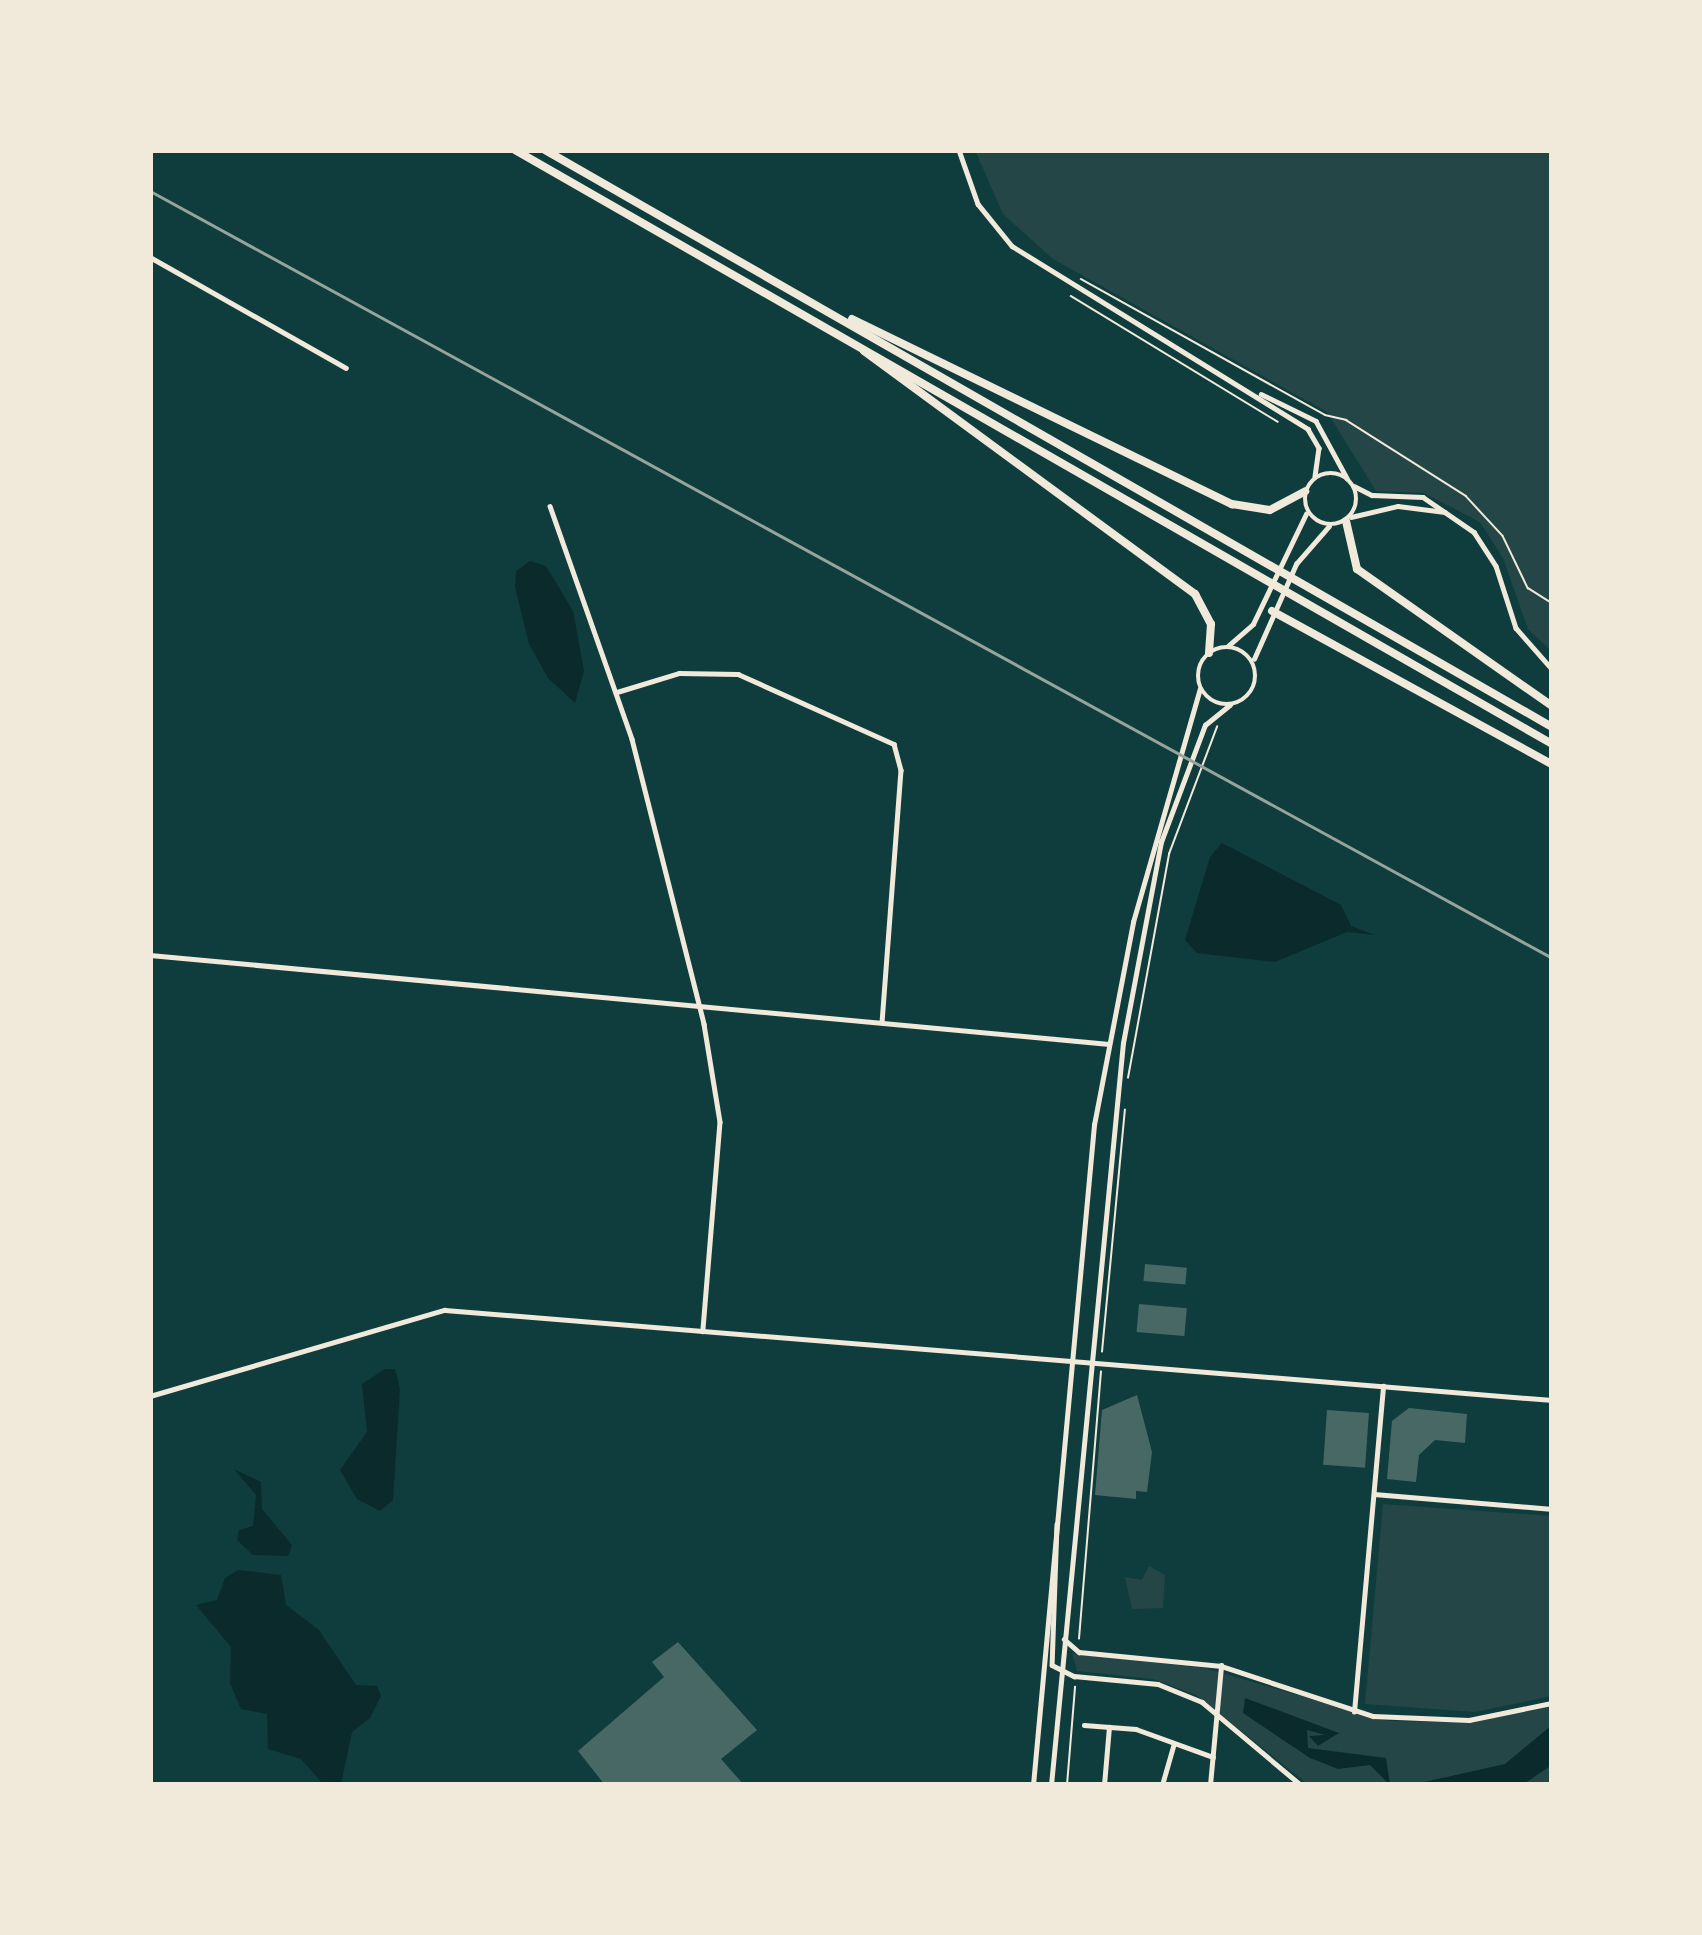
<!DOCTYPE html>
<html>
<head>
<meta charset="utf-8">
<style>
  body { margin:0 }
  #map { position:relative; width:1702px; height:1935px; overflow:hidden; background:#0f3d3e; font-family:Poppins,sans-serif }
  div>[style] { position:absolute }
  .green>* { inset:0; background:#244646 }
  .water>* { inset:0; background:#0a2a2b }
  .building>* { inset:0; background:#486865; transform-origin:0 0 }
  .path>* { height:1.5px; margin:-0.75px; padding:0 0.75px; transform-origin:0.75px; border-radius:0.75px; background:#f1e9da }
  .minor>* { height:4.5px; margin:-2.25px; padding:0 2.25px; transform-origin:2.25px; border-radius:2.25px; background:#f1e9da }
  .tertiary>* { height:4.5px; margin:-2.25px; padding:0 2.25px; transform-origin:2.25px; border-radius:2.25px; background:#f1e9da }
  .tertiary>.ring { margin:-2.25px; padding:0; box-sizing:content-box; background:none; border:4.5px solid #f1e9da; border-radius:50% }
  .motorway>* { height:8px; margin:-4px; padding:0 4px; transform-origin:4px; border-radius:4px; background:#f1e9da }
  .rail>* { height:3px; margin:-1.5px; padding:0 1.5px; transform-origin:1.5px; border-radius:1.5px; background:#97a49c }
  span { translate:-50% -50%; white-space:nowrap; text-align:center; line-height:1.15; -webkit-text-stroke:9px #f1e9da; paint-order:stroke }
  .frame { position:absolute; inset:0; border:153px solid #f1e9da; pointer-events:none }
</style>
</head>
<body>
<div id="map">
  <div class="green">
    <i style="clip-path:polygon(975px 150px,1552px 150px,1552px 652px,1528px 629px,1503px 558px,1480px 522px,1424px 493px,1376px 491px,1327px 412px,1053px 259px,1003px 214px)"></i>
    <i style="clip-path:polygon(1383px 1504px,1552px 1516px,1552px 1696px,1475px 1712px,1365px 1704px)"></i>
    <i style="clip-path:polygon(1149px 1566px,1165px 1575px,1163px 1608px,1132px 1609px,1125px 1577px,1142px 1580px)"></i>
    <i style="clip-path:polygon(1072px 1653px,1204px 1668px,1389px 1721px,1469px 1722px,1552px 1707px,1552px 1785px,1309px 1785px,1196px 1695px,1153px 1679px,1077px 1671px)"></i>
  </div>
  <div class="water">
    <i style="clip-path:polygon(530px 561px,546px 566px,573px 611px,584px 671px,575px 703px,548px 678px,529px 644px,515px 587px,516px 571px)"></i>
    <i style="clip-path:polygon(1222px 843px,1341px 905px,1351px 926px,1375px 935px,1347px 932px,1275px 962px,1197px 953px,1185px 940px,1210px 857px)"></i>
    <i style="clip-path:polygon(385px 1369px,395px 1369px,400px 1389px,393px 1500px,380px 1511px,357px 1499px,340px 1470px,367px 1432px,362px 1384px)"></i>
    <i style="clip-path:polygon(234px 1469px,261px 1482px,262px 1509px,292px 1545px,288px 1556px,253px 1555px,237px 1540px,239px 1530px,253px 1526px,256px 1495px)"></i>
    <i style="clip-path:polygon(238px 1570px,281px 1575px,286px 1605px,319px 1630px,356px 1685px,377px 1686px,381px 1696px,370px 1718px,352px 1732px,341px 1785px,324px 1785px,301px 1759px,268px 1749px,267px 1714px,241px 1709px,230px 1683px,231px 1647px,196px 1605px,217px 1600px,225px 1578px)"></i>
    <i style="clip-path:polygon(1245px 1698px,1339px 1733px,1318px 1746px,1309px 1736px,1325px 1735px,1307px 1730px,1308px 1748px,1386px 1758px,1390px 1785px,1370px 1765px,1338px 1769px,1310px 1758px,1243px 1713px)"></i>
    <i style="clip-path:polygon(1552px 1725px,1552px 1765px,1522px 1785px,1411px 1785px,1505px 1764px)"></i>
  </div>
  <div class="building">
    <i style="left:1145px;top:1264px;width:42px;height:17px;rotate:5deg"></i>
    <i style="left:1139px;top:1304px;width:48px;height:28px;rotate:5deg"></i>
    <i style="clip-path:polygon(1137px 1395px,1152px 1452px,1147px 1492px,1136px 1491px,1136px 1499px,1095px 1495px,1102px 1410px)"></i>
    <i style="clip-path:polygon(1409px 1408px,1467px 1414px,1465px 1443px,1435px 1440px,1419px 1455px,1416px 1482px,1387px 1479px,1392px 1421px)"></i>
    <i style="left:1327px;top:1410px;width:42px;height:55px;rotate:4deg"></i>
    <i style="clip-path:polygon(678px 1642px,757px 1730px,721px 1759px,744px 1785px,605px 1785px,578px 1751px,664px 1677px,652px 1662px)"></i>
  </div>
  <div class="path">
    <i style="left:1081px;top:279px;width:279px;rotate:29.1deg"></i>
    <i style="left:1325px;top:415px;width:22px;rotate:13deg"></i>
    <i style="left:1346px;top:420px;width:142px;rotate:32.3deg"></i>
    <i style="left:1466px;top:496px;width:54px;rotate:47.2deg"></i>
    <i style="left:1503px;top:536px;width:58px;rotate:64.3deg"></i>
    <i style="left:1528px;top:588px;width:28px;rotate:32deg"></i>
    <i style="left:1071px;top:296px;width:242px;rotate:31.3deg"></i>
    <i style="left:1128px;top:1078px;width:228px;rotate:-79.6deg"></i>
    <i style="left:1169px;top:854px;width:136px;rotate:-69.3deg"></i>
    <i style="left:1102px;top:1352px;width:243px;rotate:-84.6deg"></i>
    <i style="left:1079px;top:1639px;width:268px;rotate:-85.3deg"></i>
    <i style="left:1067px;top:1785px;width:98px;rotate:-85.3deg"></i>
  </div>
  <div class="minor">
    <i style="left:150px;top:257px;width:225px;rotate:29.5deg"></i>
    <i style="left:550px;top:506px;width:247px;rotate:70.6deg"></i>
    <i style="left:632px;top:739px;width:294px;rotate:75.8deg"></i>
    <i style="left:704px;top:1024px;width:99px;rotate:80.7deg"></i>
    <i style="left:720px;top:1122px;width:210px;rotate:94.7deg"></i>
    <i style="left:617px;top:692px;width:65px;rotate:-17deg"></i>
    <i style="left:679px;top:673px;width:59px;rotate:1deg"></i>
    <i style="left:738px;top:674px;width:171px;rotate:24.2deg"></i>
    <i style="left:894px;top:744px;width:27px;rotate:75deg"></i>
    <i style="left:901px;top:770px;width:251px;rotate:94.3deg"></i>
    <i style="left:150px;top:955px;width:963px;rotate:5.3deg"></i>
    <i style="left:1374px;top:1494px;width:179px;rotate:4.8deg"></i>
    <i style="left:1354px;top:1712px;width:327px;rotate:-84.9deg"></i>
    <i style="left:1084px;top:1725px;width:52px;rotate:4.4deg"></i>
    <i style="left:1136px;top:1729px;width:82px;rotate:20deg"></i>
    <i style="left:1104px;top:1785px;width:58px;rotate:-85.1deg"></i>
    <i style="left:1162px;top:1785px;width:40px;rotate:-74deg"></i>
    <i style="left:1210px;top:1785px;width:120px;rotate:-84.7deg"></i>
  </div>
  <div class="tertiary">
    <i style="left:959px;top:150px;width:57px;rotate:70.6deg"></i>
    <i style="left:978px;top:204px;width:54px;rotate:51deg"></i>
    <i style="left:1012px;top:246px;width:348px;rotate:31.7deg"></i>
    <i style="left:1308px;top:429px;width:22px;rotate:60deg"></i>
    <i style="left:1319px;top:448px;width:29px;rotate:98deg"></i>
    <i style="left:1261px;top:394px;width:61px;rotate:26.1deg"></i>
    <i style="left:1316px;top:421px;width:65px;rotate:61.5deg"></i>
    <i class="ring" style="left:1305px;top:473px;width:47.5px;height:47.5px"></i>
    <i style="left:1354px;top:486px;width:20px;rotate:27deg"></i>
    <i style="left:1372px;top:495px;width:51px;rotate:2.2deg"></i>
    <i style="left:1423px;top:497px;width:62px;rotate:34.5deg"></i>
    <i style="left:1474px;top:532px;width:40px;rotate:57.1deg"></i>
    <i style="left:1496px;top:566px;width:65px;rotate:72.1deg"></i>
    <i style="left:1516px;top:628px;width:55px;rotate:48.7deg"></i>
    <i style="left:1351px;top:517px;width:48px;rotate:-13.2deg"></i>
    <i style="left:1398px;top:506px;width:47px;rotate:7.3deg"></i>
    <i style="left:1228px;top:646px;width:33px;rotate:-41deg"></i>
    <i style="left:1253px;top:624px;width:122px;rotate:-64.3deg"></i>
    <i class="ring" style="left:1198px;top:647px;width:53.5px;height:53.5px"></i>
    <i style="left:1254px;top:659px;width:104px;rotate:-66.1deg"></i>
    <i style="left:1296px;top:564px;width:50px;rotate:-49deg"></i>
    <i style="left:150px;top:1396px;width:307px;rotate:-16.3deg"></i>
    <i style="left:445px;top:1310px;width:1111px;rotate:4.65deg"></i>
    <i style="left:1057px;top:1524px;width:141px;rotate:92deg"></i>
    <i style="left:1052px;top:1665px;width:25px;rotate:27deg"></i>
    <i style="left:1074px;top:1676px;width:84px;rotate:5.4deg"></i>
    <i style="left:1158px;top:1684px;width:48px;rotate:22.2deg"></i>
    <i style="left:1202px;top:1702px;width:129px;rotate:40deg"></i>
    <i style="left:1064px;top:1639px;width:20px;rotate:41deg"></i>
    <i style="left:1079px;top:1652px;width:143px;rotate:5.6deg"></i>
    <i style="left:1221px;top:1666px;width:160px;rotate:18.2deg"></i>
    <i style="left:1373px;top:1716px;width:96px;rotate:2.4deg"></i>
    <i style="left:1469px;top:1720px;width:85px;rotate:-11.6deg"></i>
    <i style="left:1033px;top:1785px;width:663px;rotate:-84.72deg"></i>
    <i style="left:1094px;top:1125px;width:207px;rotate:-79.1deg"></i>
    <i style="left:1133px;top:922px;width:242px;rotate:-74deg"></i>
    <i style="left:1051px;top:1785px;width:745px;rotate:-84.46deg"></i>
    <i style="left:1123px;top:1043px;width:205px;rotate:-79.3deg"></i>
    <i style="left:1161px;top:842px;width:125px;rotate:-69.4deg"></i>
    <i style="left:1205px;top:725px;width:32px;rotate:-39deg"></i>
  </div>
  <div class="motorway">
    <i style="left:515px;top:150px;width:1195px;rotate:29.8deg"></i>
    <i style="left:545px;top:150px;width:1161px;rotate:29.81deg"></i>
    <i style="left:852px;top:319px;width:423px;rotate:26deg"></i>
    <i style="left:1232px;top:504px;width:38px;rotate:9deg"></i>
    <i style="left:1270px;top:510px;width:40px;rotate:-28deg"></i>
    <i style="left:864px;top:351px;width:411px;rotate:36.3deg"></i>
    <i style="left:1195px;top:594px;width:34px;rotate:62deg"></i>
    <i style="left:1211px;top:624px;width:29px;rotate:94deg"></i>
    <i style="left:1346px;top:521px;width:49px;rotate:77.1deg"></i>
    <i style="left:1357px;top:569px;width:238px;rotate:35.1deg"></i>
    <i style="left:1272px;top:611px;width:319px;rotate:28.7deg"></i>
  </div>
  <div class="rail">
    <i style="left:150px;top:191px;width:1598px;rotate:28.68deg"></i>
  </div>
  <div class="frame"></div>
</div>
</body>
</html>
